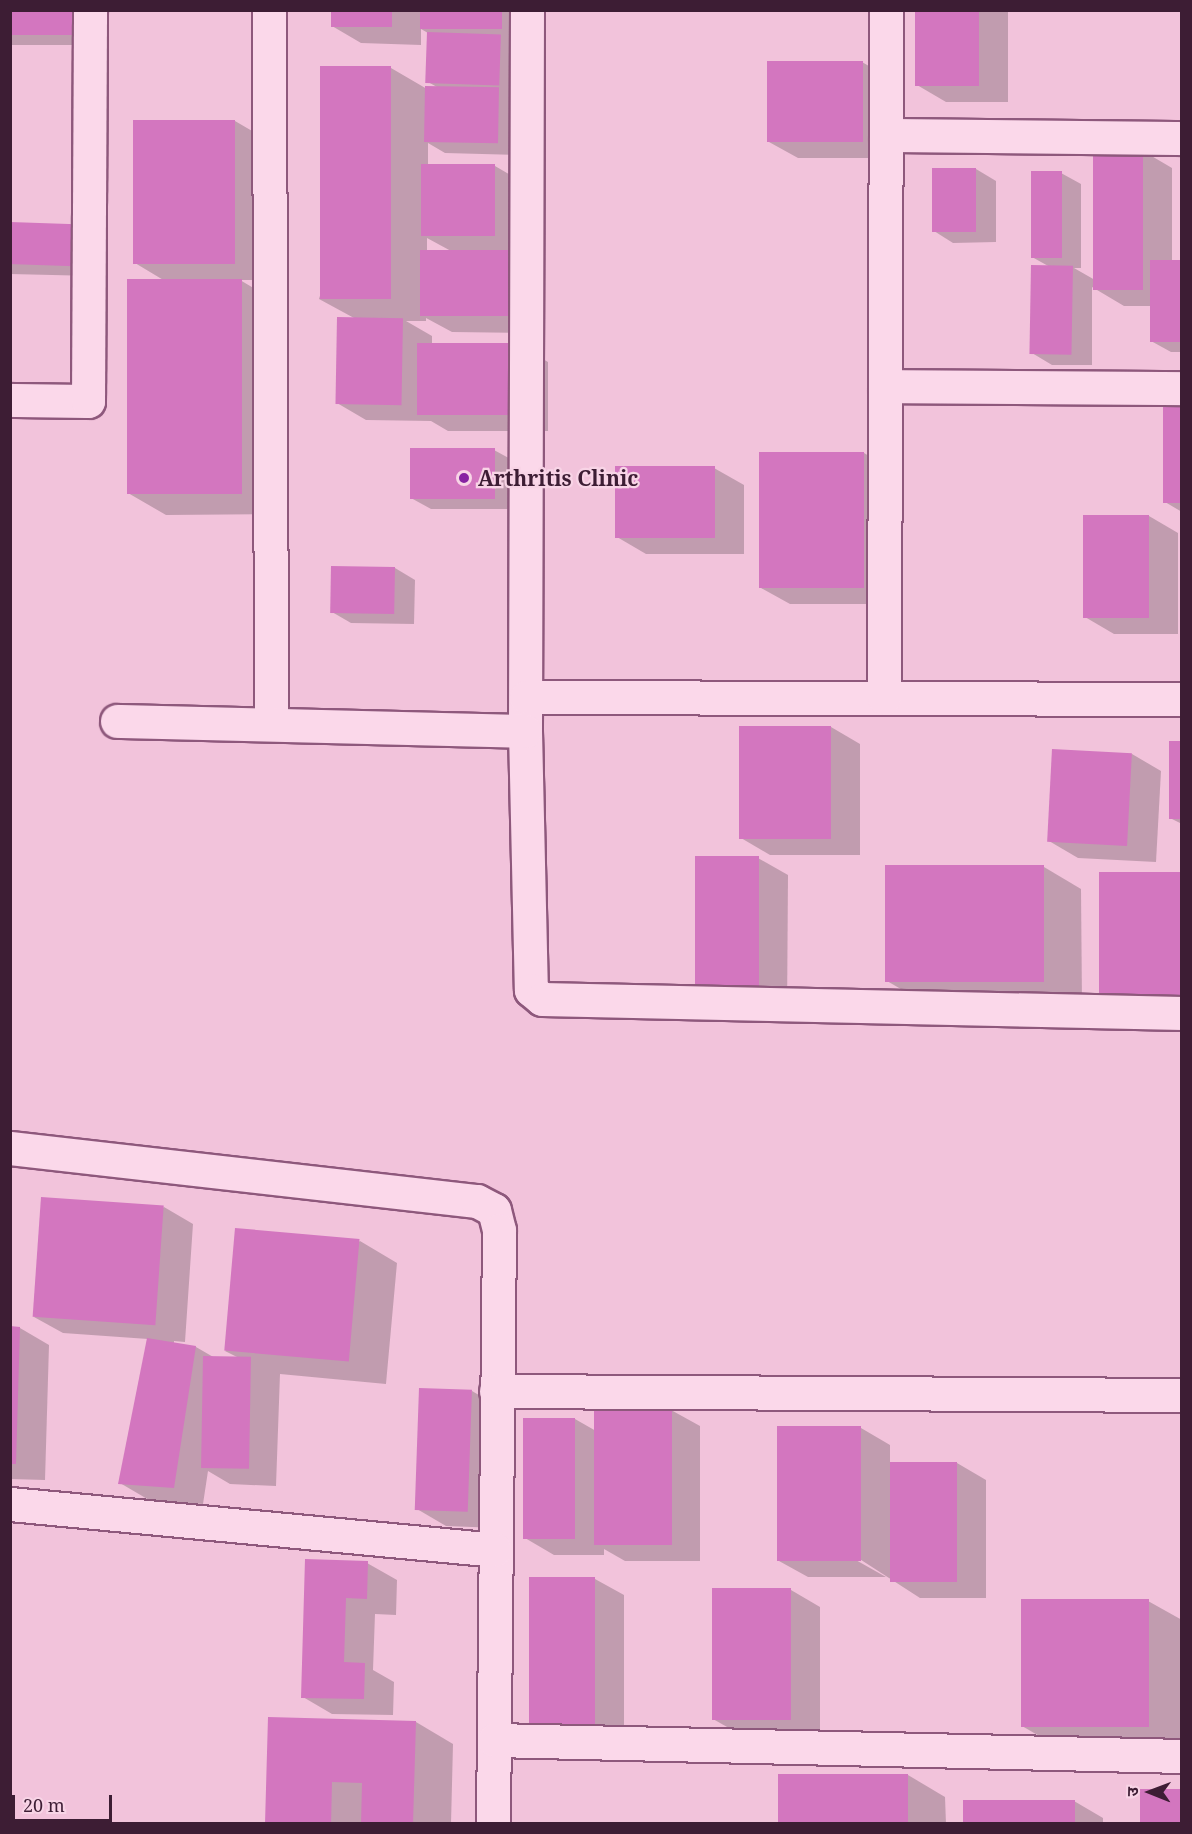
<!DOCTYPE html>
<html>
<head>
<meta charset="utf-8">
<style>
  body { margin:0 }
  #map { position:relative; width:1192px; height:1834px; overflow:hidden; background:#f2c3db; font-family:"Noto Serif","Noto Sans Devanagari",serif }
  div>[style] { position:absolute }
  .shadow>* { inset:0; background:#0003; transform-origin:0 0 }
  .building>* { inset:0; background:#d376bf; transform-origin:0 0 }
  .roads { filter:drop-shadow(2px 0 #8e587c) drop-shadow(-2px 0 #8e587c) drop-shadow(0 2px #8e587c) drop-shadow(0 -2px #8e587c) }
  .street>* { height:33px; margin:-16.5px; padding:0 16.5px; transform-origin:16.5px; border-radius:16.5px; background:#fbd8ea }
  .dots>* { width:16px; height:16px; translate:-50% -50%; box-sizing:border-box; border:3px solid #f8d4e6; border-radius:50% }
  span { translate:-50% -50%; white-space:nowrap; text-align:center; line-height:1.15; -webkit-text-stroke:4.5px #f8d4e6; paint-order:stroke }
  .poi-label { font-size:21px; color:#3d1d34; font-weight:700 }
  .left { translate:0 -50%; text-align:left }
  .frame { position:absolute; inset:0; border:12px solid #3d1d34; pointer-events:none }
  .north { position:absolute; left:1120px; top:1762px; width:60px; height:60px; -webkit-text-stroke:4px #f8d4e6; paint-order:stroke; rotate:271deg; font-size:16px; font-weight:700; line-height:24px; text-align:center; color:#3d1d34 }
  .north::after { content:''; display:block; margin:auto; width:21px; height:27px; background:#3d1d34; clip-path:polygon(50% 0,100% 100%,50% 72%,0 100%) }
  .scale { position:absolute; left:12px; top:1795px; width:100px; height:27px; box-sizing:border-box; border:3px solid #3d1d34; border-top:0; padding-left:8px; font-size:18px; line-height:21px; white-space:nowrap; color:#3d1d34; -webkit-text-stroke:4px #f8d4e6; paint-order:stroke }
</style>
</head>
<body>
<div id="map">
  <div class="shadow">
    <i style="left:10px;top:10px;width:87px;height:35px"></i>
    <i style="clip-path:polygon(evenodd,333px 10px,522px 10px,521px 41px,509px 41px,520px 47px,519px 95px,509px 95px,518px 100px,517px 155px,445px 153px,428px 143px,428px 166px,495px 166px,524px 183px,541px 333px,452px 332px,426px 318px,426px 321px,406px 321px,432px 336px,432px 345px,519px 345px,548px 362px,548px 431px,448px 431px,431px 421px,366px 420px,337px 403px,354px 318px,319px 299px,391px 68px,427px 89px,437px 87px,428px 82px,428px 33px,421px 29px,421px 45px,361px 43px,332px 26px,333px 10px,427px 238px,451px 251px,427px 251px,427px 238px)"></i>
    <i style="clip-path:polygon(917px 10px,1008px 10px,1008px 102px,946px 102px,917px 85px)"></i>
    <i style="clip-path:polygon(862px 62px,891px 79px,891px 158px,798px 158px,769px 142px)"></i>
    <i style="clip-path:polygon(235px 121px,264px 138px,264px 280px,240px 280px,279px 303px,279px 514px,166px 515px,128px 493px,165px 281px,135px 263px)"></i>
    <i style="clip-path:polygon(1143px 151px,1172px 168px,1172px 261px,1182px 261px,1182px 352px,1171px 352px,1151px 341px,1151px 306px,1124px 306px,1092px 287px,1092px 365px,1052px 365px,1032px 353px,1050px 267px,1032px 257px,1061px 173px,1081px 184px,1081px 268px,1074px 268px,1095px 280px)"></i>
    <i style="clip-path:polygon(976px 169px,996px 181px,996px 242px,953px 243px,934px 231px)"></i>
    <i style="clip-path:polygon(10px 224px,94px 276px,10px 274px)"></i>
    <i style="clip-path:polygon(1182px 395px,1182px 512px,1165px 502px)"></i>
    <i style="clip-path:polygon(494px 450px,514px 461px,514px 509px,431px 509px,411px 498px)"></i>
    <i style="clip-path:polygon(864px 453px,893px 470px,893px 604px,790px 604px,761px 588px)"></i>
    <i style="clip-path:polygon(714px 468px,744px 485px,744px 554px,646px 554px,617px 537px)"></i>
    <i style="clip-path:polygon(1149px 516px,1178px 533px,1178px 634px,1114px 634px,1085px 617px)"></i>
    <i style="clip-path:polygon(395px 568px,415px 580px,414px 624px,351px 623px,332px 612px)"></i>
    <i style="clip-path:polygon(831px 727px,860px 744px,860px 855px,770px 855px,741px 838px)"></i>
    <i style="clip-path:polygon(1182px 743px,1182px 824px,1170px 818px)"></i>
    <i style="clip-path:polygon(1132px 754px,1161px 771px,1156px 862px,1078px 858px,1049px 841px)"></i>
    <i style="clip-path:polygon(758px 858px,788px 875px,787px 1015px,726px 1015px)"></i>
    <i style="clip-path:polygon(1044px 867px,1081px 889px,1082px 1003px,925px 1003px,887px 981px)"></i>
    <i style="clip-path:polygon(1182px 873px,1182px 1011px,1129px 1012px)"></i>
    <i style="clip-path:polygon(164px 1207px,193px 1224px,185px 1342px,174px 1341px,174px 1344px,196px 1347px,215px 1358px,239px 1358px,225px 1351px,360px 1241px,397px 1263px,386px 1384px,280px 1374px,276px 1486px,230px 1484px,208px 1471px,203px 1504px,149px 1500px,120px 1483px,148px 1339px,63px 1333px,34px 1317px)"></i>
    <i style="clip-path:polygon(10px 1328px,20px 1328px,49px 1345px,45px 1480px,10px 1479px)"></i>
    <i style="clip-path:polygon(472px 1391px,501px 1408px,498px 1528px,446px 1526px,417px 1509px)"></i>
    <i style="clip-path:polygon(671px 1410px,700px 1426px,700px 1561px,625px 1561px,604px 1549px,604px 1555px,554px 1555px,525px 1538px,575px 1419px,596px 1431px)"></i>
    <i style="clip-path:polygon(861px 1428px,890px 1445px,890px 1464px,957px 1463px,986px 1480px,986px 1598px,920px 1598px,855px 1556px,854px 1559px,886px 1577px,808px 1577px,779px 1561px)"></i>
    <i style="clip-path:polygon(306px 1561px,367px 1563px,397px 1580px,396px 1615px,375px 1614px,373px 1670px,394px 1682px,393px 1715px,332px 1714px,303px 1697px)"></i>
    <i style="clip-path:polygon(531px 1578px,595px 1579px,624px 1595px,624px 1741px,560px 1741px)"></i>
    <i style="clip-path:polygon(791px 1590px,820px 1607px,820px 1736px,743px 1736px,713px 1719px)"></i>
    <i style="clip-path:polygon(1148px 1601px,1182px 1620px,1182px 1747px,1060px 1748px,1022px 1726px)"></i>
    <i style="clip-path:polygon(416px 1722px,453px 1744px,451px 1824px,266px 1824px)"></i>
    <i style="clip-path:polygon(908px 1775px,945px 1797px,946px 1824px,780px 1824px)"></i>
    <i style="clip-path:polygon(1074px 1801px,1103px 1818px,1103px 1824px,964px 1824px)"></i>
  </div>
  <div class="building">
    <i style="left:10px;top:10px;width:68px;height:25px"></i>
    <i style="left:331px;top:10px;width:61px;height:17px"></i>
    <i style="left:420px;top:10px;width:82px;height:19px"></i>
    <i style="left:915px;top:10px;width:64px;height:76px"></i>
    <i style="left:427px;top:32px;width:74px;height:51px;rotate:2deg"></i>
    <i style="left:767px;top:61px;width:96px;height:81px"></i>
    <i style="left:320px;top:66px;width:71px;height:233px"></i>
    <i style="left:425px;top:86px;width:74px;height:56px;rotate:1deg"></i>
    <i style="left:133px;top:120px;width:102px;height:144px"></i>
    <i style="left:1093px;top:150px;width:50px;height:140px"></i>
    <i style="left:421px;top:164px;width:74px;height:72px"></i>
    <i style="left:932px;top:168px;width:44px;height:64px"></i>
    <i style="left:1031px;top:171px;width:31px;height:87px"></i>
    <i style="left:10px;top:222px;width:66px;height:42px;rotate:2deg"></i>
    <i style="left:420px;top:250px;width:93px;height:66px"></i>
    <i style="left:1150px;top:260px;width:32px;height:82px"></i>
    <i style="left:1031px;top:265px;width:42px;height:89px;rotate:1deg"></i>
    <i style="left:127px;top:279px;width:115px;height:215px"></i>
    <i style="left:337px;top:317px;width:66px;height:87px;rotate:1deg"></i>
    <i style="left:417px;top:343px;width:102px;height:72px"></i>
    <i style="left:1163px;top:394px;width:19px;height:109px"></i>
    <i style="left:410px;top:448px;width:85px;height:51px"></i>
    <i style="left:759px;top:452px;width:105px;height:136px"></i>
    <i style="left:615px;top:466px;width:100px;height:72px"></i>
    <i style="left:1083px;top:515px;width:66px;height:103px"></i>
    <i style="left:331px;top:566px;width:64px;height:47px;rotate:1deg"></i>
    <i style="left:739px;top:726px;width:92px;height:113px"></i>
    <i style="left:1169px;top:741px;width:13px;height:78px"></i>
    <i style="left:1052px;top:749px;width:80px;height:93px;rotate:3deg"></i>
    <i style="left:695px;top:856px;width:64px;height:143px"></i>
    <i style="left:885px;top:865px;width:159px;height:117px"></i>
    <i style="left:1099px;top:872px;width:83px;height:124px"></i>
    <i style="left:41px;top:1197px;width:123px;height:120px;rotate:4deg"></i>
    <i style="left:235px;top:1228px;width:125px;height:123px;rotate:5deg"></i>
    <i style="clip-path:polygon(10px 1326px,20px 1327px,16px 1464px,10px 1464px)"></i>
    <i style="clip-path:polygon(147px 1338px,196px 1346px,174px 1488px,118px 1484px)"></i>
    <i style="left:203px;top:1356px;width:48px;height:112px;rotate:1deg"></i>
    <i style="left:419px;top:1388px;width:53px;height:122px;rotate:2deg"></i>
    <i style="left:594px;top:1408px;width:78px;height:137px"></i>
    <i style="left:523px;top:1418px;width:52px;height:121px"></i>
    <i style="left:777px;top:1426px;width:84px;height:135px"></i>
    <i style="left:890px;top:1462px;width:67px;height:120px"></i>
    <i style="clip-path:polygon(305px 1559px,368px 1561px,367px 1599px,346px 1598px,344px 1662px,365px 1663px,364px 1699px,301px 1698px)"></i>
    <i style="left:529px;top:1577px;width:66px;height:148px"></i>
    <i style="left:712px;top:1588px;width:79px;height:132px"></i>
    <i style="left:1021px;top:1599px;width:128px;height:128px"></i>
    <i style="clip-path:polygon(268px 1717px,416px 1721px,413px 1824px,361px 1824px,362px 1783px,332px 1782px,331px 1824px,265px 1824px)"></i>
    <i style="left:778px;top:1774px;width:130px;height:50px"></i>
    <i style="left:1140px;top:1789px;width:42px;height:35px"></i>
    <i style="left:963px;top:1800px;width:112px;height:24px"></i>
  </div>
  <div class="roads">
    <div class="street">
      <i style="left:269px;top:10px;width:714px;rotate:89.84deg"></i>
      <i style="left:527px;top:10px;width:721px;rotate:90.16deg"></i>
      <i style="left:525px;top:731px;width:259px;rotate:88.7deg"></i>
      <i style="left:531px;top:990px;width:14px;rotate:39deg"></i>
      <i style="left:542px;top:999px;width:640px;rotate:1.25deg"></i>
      <i style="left:886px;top:135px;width:296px;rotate:0.6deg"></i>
      <i style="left:885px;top:386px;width:297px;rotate:0.4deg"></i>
      <i style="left:10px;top:400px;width:78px;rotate:0.7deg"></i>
      <i style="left:88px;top:401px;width:391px;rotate:-89.7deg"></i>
      <i style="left:526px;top:697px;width:656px;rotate:0.17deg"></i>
      <i style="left:884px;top:698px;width:688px;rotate:-89.83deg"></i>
      <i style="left:117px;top:721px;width:408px;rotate:1.4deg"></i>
      <i style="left:10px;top:1148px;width:470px;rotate:6.5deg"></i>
      <i style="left:477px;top:1201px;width:19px;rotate:28deg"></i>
      <i style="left:494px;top:1210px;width:21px;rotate:76deg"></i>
      <i style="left:499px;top:1230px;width:594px;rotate:90.58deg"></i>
      <i style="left:496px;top:1391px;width:686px;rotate:0.33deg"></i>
      <i style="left:10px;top:1504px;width:487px;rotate:5.4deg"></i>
      <i style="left:494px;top:1740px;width:688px;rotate:1.33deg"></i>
    </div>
  </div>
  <div class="dots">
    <i style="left:464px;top:478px;background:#8723a2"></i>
  </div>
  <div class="poi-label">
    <span class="left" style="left:478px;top:478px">Arthritis Clinic</span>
  </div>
  <div class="frame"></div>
  <div class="north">उ</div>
  <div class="scale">20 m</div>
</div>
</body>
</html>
